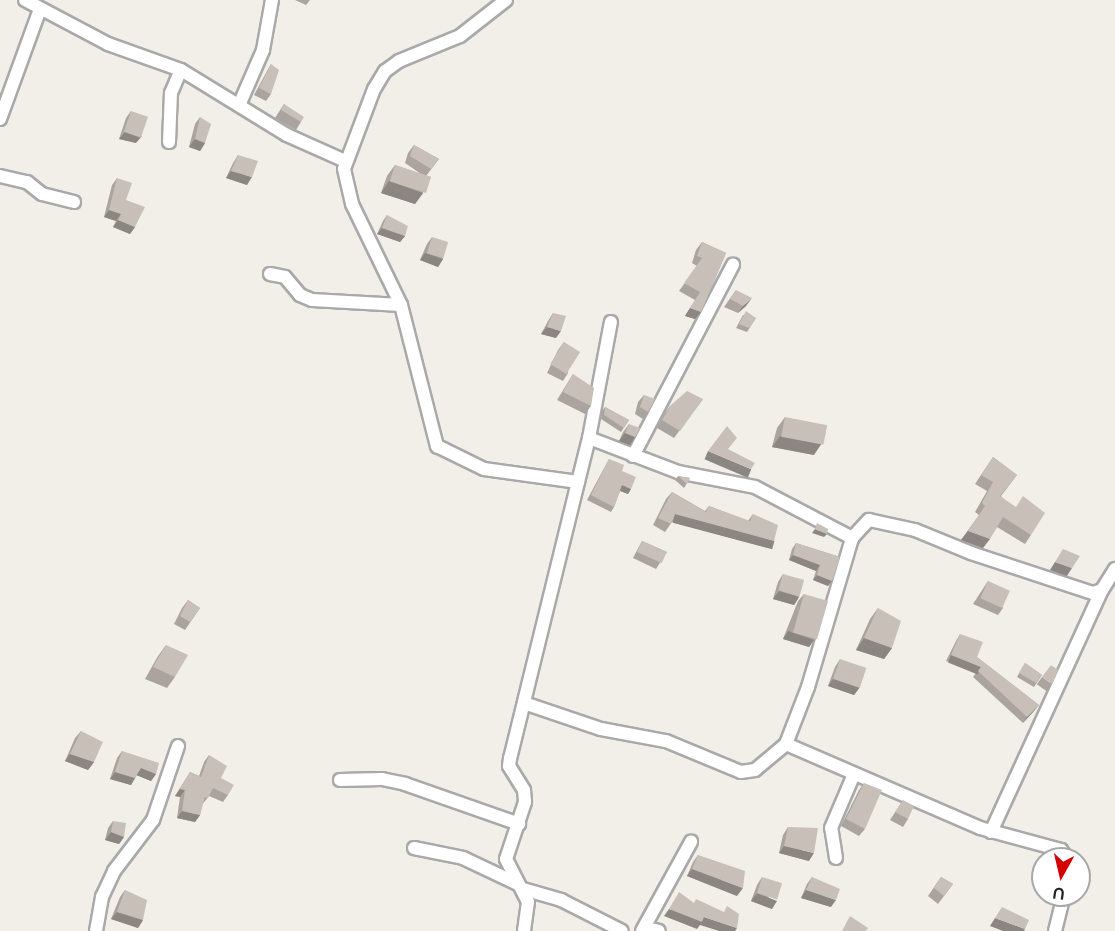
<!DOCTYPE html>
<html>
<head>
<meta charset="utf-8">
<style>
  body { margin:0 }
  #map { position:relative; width:1115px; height:931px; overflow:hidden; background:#f2efe9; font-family:Raleway,sans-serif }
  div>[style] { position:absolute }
  .roads { filter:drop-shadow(2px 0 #a9a9a9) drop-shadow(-2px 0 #a9a9a9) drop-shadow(0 2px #a9a9a9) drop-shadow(0 -2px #a9a9a9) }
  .minor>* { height:12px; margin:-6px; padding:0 6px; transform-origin:6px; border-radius:6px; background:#fff }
  .wall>* { inset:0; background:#aba49e; transform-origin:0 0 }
  .shaded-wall>* { inset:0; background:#8b8681; transform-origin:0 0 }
  .building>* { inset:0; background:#c7bfb8; transform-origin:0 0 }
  span { translate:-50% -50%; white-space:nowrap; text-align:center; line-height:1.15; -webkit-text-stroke:5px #fff; paint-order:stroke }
  .north { position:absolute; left:1031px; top:847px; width:60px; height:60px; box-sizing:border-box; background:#fff; border:2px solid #a7a7a7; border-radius:50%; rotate:188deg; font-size:16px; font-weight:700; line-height:24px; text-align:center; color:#222 }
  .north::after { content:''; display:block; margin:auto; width:21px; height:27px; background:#d40000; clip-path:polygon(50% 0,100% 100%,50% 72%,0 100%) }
</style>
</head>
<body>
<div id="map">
  <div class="roads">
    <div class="minor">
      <i style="left:25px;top:0;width:94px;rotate:27.9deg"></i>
      <i style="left:108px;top:44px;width:77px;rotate:19.6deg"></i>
      <i style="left:181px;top:70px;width:124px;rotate:31.5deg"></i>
      <i style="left:287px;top:135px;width:64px;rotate:24.1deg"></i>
      <i style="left:506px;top:0;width:58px;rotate:142deg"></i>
      <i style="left:460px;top:36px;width:66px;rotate:157.7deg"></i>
      <i style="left:399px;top:61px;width:17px;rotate:144deg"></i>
      <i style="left:385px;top:71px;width:21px;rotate:121deg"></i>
      <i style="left:374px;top:89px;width:85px;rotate:110.6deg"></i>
      <i style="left:344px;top:169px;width:36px;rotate:77deg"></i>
      <i style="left:352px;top:204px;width:112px;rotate:64.1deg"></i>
      <i style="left:401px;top:305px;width:146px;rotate:75.7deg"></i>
      <i style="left:437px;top:446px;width:52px;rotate:26.1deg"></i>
      <i style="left:484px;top:469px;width:95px;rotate:7.9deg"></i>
      <i style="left:578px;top:482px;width:284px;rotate:103.8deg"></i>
      <i style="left:510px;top:758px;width:8px;rotate:97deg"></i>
      <i style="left:509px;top:766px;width:28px;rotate:58deg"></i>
      <i style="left:524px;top:790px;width:12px;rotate:85deg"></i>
      <i style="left:525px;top:802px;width:60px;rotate:108.4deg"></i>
      <i style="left:506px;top:859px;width:48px;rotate:62.9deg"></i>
      <i style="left:528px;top:902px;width:29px;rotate:98deg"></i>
      <i style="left:240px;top:103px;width:58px;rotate:-66.5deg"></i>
      <i style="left:263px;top:50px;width:51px;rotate:-79.8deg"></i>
      <i style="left:0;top:119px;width:117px;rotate:-70deg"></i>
      <i style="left:169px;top:142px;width:49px;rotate:-87.7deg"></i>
      <i style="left:171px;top:93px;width:25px;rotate:-67deg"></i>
      <i style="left:0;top:176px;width:28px;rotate:13deg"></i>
      <i style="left:27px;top:182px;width:19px;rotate:39deg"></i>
      <i style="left:42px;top:194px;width:33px;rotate:14deg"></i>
      <i style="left:270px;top:274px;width:15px;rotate:11deg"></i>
      <i style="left:285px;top:277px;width:23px;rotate:50deg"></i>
      <i style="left:300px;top:295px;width:13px;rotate:23deg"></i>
      <i style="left:312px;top:300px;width:89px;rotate:3.2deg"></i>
      <i style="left:589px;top:438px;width:118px;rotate:-79.3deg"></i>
      <i style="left:633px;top:456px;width:216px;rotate:-62.4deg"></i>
      <i style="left:578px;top:482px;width:45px;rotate:-76deg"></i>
      <i style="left:589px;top:438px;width:95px;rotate:20.9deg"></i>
      <i style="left:678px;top:472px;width:78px;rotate:11deg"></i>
      <i style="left:755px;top:487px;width:110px;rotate:27.7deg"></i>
      <i style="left:524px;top:703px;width:81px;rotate:18.7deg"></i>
      <i style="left:601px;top:729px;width:66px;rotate:10.5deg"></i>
      <i style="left:666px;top:741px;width:81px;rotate:22.5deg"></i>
      <i style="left:741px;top:772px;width:14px;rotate:-8deg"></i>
      <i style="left:755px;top:770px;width:40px;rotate:-40deg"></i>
      <i style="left:786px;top:744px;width:61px;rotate:-68.9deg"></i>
      <i style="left:808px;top:687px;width:155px;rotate:-73.5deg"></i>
      <i style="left:852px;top:538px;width:25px;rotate:-47deg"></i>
      <i style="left:869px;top:520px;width:47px;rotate:12.3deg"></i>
      <i style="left:915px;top:530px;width:61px;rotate:22.3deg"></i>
      <i style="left:971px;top:553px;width:128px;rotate:18.2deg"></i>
      <i style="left:1093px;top:593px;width:9px;rotate:-18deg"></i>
      <i style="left:1102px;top:590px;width:25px;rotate:-58deg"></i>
      <i style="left:786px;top:744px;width:211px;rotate:23.4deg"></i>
      <i style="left:980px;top:828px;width:84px;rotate:15.2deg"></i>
      <i style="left:1061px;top:850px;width:11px;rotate:56deg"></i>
      <i style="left:340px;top:780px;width:42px;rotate:-1.4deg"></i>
      <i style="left:382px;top:779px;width:24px;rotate:12deg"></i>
      <i style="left:405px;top:784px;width:121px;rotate:19.3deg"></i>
      <i style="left:991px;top:832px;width:266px;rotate:-65.4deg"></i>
      <i style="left:414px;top:848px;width:50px;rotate:11.5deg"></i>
      <i style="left:463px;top:858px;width:59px;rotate:25.3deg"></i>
      <i style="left:836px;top:858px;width:30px;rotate:-99deg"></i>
      <i style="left:831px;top:828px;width:59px;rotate:-66.9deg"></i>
      <i style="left:523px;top:889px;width:40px;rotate:16deg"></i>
      <i style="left:561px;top:900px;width:68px;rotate:26.9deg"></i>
      <i style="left:646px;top:928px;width:13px;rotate:13deg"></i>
      <i style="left:96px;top:931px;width:35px;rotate:-80deg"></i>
      <i style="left:102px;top:897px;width:29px;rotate:-65deg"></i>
      <i style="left:114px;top:871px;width:64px;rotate:-52.6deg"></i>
      <i style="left:153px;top:820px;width:78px;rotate:-71.3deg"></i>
      <i style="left:642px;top:931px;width:102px;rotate:-61.2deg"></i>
      <i style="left:1055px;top:931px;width:37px;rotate:-76deg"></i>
    </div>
  </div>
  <div class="wall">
    <i style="clip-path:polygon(295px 0,310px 0,306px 5px)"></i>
    <i style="clip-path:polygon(271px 64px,271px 94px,266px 101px,254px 95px,267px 71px)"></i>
    <i style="clip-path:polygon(284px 104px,301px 122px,296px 130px,275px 118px)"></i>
    <i style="clip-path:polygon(131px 111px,136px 143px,119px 139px,126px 118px)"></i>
    <i style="clip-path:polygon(200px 117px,205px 143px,200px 151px,189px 147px,195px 124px)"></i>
    <i style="clip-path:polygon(414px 145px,439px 159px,426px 176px,423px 193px,415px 204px,381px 193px,387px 176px,395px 165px,421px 174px,405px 163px,408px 153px)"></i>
    <i style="clip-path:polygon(238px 155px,247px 185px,226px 178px,233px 163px)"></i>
    <i style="clip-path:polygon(117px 178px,126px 200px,135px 227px,130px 234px,113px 227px,116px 221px,104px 217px,112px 185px)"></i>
    <i style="clip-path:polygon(387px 215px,405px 236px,400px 242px,377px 234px,383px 221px)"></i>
    <i style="clip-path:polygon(432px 237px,443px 259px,438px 267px,420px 260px,427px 244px)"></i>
    <i style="clip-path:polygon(702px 242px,726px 253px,701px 312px,695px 319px,685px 316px,695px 300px,679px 291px,697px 266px,692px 263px,696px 250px)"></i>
    <i style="clip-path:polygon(736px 290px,746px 306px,738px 313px,724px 307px)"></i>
    <i style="clip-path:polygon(553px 313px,556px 338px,541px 334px,548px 321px)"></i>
    <i style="clip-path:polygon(743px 315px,756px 318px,747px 332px,736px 328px)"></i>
    <i style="clip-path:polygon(564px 342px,568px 373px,563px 381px,547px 373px,558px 350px)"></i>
    <i style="clip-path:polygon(573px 374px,591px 406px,585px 414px,557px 400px)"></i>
    <i style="clip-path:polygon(644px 395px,648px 412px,643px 419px,635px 414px,638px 402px)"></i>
    <i style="clip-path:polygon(703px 399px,674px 438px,657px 428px,665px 413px,670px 406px)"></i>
    <i style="clip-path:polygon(605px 407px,629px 420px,621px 432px,601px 419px,602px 411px)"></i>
    <i style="clip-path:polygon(785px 417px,814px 455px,772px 447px,777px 428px)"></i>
    <i style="clip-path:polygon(629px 424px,635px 437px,630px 445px,619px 441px,623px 432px)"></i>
    <i style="clip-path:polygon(993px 457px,1017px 475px,1001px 496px,1031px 535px,1025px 544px,997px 527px,983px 548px,961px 540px,979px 515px,975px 512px,987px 491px,975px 484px)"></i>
    <i style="clip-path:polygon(609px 459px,622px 471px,631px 489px,628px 494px,620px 491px,614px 507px,611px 512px,587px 500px)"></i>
    <i style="clip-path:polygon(678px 476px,690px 478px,684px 488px,675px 480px)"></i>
    <i style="clip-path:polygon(672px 492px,705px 511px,709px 506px,748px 521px,753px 514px,768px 548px,672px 522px,665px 532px,653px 525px,666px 499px)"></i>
    <i style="clip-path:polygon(642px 541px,667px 552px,656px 569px,633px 558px)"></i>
    <i style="clip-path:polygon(796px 543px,840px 557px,828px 586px,813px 580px,816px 571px,789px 560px,792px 549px)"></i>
    <i style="clip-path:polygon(783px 574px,799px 597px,794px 605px,773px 599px,778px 582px)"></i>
    <i style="clip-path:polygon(988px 581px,1003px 608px,998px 615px,973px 604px)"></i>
    <i style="clip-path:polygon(804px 594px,814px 640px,809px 647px,783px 639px,798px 601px)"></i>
    <i style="clip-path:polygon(188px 600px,200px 608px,185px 630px,174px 624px,182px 608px)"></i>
    <i style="clip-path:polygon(878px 608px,892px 648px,884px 659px,856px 650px,870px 619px)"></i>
    <i style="clip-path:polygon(960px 634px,977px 657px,1039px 705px,1034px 711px,1023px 723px,973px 677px,976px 673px,946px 661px,956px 641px)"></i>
    <i style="clip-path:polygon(166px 645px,175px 677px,167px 688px,145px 679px,158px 656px)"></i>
    <i style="clip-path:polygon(840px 659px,860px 687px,854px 695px,828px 686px,835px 667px)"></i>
    <i style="clip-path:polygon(1025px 663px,1042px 675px,1034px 687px,1017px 677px)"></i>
    <i style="left:1042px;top:677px;width:12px;height:9px;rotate:35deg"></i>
    <i style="clip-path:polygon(81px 731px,94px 762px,88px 770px,65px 761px,75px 738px)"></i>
    <i style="clip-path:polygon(122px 751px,156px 774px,151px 781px,137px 775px,131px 785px,110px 779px,117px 758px)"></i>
    <i style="clip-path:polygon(209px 755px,228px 795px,223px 802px,209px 796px,202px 805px,200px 815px,195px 822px,177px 818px,180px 797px,175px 796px,190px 772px,199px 776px,204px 762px)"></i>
    <i style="clip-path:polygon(864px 783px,865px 829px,859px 836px,841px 826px,859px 790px)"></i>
    <i style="clip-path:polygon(903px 800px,908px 819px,903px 827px,890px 820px)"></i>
    <i style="clip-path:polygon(113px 821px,124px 837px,119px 844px,105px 840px,108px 828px)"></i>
    <i style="clip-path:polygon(788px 827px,809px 861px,779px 853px,783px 835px)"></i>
    <i style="clip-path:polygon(698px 855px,737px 896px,687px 876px,693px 862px)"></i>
    <i style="clip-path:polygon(762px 877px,772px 909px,751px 901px,757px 885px)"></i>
    <i style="clip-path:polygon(812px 877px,831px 907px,801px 898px,807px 884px)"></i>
    <i style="clip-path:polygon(941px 877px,953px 884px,938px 904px,928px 896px)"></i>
    <i style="clip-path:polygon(125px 890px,143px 920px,138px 928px,111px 919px,120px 897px)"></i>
  </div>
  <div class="shaded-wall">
    <i style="clip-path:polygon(125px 132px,142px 136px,136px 143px,119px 139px)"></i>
    <i style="clip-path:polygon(195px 139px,205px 143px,200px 151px,189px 147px)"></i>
    <i style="clip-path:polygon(231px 171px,252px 177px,247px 185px,226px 178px)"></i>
    <i style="clip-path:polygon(389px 181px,423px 193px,415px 204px,381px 193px)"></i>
    <i style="clip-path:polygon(109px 210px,121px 214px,116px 221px,104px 217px)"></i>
    <i style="clip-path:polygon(118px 220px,135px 227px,130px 234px,113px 227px)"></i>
    <i style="clip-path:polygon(382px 228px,405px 236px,400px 242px,377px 234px)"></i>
    <i style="clip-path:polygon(425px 253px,443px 259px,438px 267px,420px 260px)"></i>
    <i style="clip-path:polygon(752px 298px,746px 306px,738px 313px,743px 306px)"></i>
    <i style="clip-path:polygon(690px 308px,701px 312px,695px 319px,685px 316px)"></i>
    <i style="clip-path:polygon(547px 327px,561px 331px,556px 338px,541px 334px)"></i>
    <i style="clip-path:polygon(625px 433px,635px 437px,630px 445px,619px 441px)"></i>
    <i style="clip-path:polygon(780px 436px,822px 443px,814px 455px,772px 447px)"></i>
    <i style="left:708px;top:451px;width:47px;height:9px;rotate:23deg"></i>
    <i style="clip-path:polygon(622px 485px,631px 489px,628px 494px,618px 490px)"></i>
    <i style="left:675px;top:514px;width:103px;height:9px;rotate:15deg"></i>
    <i style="clip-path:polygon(815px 529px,827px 534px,824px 537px,812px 533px)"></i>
    <i style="clip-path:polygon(968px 531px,990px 539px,983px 548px,961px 540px)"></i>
    <i style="clip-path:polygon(793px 555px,820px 565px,816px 571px,789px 560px)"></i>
    <i style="clip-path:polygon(1055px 562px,1072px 568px,1067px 576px,1050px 570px)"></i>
    <i style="clip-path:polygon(817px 575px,832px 581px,828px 586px,813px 580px)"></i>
    <i style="clip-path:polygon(779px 591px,799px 597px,794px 605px,773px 599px)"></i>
    <i style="clip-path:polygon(788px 631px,814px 640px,809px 647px,783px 639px)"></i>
    <i style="clip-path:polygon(864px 638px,892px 648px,884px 659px,856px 650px)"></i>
    <i style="left:951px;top:655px;width:32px;height:8px;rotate:22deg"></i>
    <i style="clip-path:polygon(833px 679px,860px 687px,854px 695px,828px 686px)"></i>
    <i style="clip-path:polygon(1039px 705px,1034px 711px,1023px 723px,1027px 717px)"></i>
    <i style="clip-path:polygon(70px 754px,94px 762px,88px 770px,65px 761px)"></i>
    <i style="clip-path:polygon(141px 768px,156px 774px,151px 781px,136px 775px)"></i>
    <i style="clip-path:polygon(115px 772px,135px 778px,131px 785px,110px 779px)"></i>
    <i style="clip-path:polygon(180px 789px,185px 790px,180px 797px,175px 796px)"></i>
    <i style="clip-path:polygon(182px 811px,200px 815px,195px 822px,177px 818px)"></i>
    <i style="clip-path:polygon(111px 832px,124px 837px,119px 844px,105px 840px)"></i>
    <i style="clip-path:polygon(784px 846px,814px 853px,809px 861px,779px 853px)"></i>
    <i style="clip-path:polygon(692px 869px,743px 888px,737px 896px,687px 876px)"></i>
    <i style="clip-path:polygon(806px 890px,836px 900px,831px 907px,801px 898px)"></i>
    <i style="clip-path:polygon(757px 893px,777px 901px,772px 909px,751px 901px)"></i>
    <i style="clip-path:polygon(669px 909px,704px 917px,737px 928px,735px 931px,719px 931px,700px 925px,697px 929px,664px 916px)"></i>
    <i style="clip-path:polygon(117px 912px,143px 920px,138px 928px,111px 919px)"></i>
    <i style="clip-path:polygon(995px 918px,1025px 929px,1024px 931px,1003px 931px,990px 926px)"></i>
  </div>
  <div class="building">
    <i style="clip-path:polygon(271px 64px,279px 70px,271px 94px,259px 88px)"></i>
    <i style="clip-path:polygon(284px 104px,304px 117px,301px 122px,281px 110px)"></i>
    <i style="left:131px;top:111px;width:18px;height:22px;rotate:19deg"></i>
    <i style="clip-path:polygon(200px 117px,211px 124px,205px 143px,195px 139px)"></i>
    <i style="clip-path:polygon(414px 145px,439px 159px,431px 169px,410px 156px)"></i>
    <i style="clip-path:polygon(238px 155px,258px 161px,252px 177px,231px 171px)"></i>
    <i style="left:395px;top:165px;width:38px;height:17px;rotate:18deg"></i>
    <i style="clip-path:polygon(117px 178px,132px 183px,126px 200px,145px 207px,135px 227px,118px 220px,121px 214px,109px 210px)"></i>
    <i style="clip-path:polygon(387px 215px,408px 226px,405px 236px,382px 228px)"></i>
    <i style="left:432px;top:237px;width:17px;height:17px;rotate:17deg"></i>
    <i style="clip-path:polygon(702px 242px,726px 253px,701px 312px,690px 308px,700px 292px,684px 283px,702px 258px,697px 256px)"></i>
    <i style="clip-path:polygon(736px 290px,752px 298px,743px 306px,730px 299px)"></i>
    <i style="clip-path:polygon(746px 311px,756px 318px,749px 328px,739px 324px)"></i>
    <i style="clip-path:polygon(553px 313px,566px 316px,561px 331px,547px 327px)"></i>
    <i style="left:564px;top:342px;width:19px;height:26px;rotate:32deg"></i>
    <i style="clip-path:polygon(573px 374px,594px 388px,591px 406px,563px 392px)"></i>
    <i style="clip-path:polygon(687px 391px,703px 399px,680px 431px,662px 420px,670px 406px)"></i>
    <i style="clip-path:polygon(644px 395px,655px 399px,648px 412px,640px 407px)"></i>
    <i style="clip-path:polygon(605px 407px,629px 420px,624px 428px,604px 415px)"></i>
    <i style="left:785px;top:417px;width:43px;height:20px;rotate:11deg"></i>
    <i style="clip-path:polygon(629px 424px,640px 428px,635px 437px,625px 433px)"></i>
    <i style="clip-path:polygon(727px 426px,737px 438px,728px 449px,755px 463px,751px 469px,708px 451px)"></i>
    <i style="clip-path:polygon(993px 457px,1017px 475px,1000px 496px,1016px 507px,1023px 496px,1045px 513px,1031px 535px,1003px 517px,990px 539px,968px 531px,985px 506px,982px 503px,993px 482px,981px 475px)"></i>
    <i style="clip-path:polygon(609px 459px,624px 465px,622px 471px,636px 477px,631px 489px,622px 485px,614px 507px,591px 495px)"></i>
    <i style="clip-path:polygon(678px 476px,690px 478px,687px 484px)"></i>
    <i style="clip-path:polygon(672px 492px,706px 512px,709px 506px,750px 521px,753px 514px,778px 525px,774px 541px,675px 514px,671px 524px,658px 518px)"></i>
    <i style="clip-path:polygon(817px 523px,828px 529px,827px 534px,815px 529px)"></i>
    <i style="left:642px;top:541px;width:27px;height:12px;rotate:24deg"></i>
    <i style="clip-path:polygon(796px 543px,840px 557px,832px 581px,817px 575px,820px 565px,793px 555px)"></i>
    <i style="clip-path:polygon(1063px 549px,1080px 556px,1072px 568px,1055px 562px)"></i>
    <i style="left:783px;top:574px;width:22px;height:17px;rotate:16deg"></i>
    <i style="left:988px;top:581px;width:24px;height:19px;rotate:24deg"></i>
    <i style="left:804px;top:594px;width:25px;height:40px;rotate:16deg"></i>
    <i style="clip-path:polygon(188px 600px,200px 608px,190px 622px,180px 616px)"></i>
    <i style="clip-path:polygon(878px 608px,901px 621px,892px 648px,864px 638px)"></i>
    <i style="clip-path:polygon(960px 634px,983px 642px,977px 657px,1039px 705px,1027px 717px,978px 671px,981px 667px,951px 655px)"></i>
    <i style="clip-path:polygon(166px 645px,188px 655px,175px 677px,153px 667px)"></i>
    <i style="left:840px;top:659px;width:28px;height:21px;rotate:19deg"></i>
    <i style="clip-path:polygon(1025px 663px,1042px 675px,1036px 683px,1019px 673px)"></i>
    <i style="clip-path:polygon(1051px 665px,1058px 670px,1052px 684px,1042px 677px)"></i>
    <i style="clip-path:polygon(81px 731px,103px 742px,94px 762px,70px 754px)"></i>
    <i style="clip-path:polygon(122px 751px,159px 763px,156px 774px,141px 768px,135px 778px,115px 772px)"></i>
    <i style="clip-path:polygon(209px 755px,227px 766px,221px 778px,234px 785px,228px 795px,213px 788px,208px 798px,205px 797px,200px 815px,182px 811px,185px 790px,180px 789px,190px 772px,201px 777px)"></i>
    <i style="clip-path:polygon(864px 783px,882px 790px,865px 829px,846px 819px)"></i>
    <i style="clip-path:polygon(903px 800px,914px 806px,908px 819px,895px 812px)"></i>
    <i style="clip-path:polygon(113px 821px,126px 823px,124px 837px,111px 832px)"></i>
    <i style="clip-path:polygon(788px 827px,818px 828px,814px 853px,784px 846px)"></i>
    <i style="clip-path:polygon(698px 855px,745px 871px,743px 888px,692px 869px)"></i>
    <i style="left:762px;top:877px;width:21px;height:17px;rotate:17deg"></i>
    <i style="clip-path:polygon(812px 877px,840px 889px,836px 900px,806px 890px)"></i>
    <i style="clip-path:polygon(941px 877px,953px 884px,944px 896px,934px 888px)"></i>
    <i style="clip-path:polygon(125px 890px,147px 900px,143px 920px,117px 912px)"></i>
    <i style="clip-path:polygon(679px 892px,694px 903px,696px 899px,724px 912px,727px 906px,739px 914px,737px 928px,704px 917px,702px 922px,669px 909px)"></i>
    <i style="clip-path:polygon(1002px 907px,1029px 920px,1025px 929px,995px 918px)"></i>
    <i style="clip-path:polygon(850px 916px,868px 928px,866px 931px,842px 931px)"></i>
  </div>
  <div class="north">U</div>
</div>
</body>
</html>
